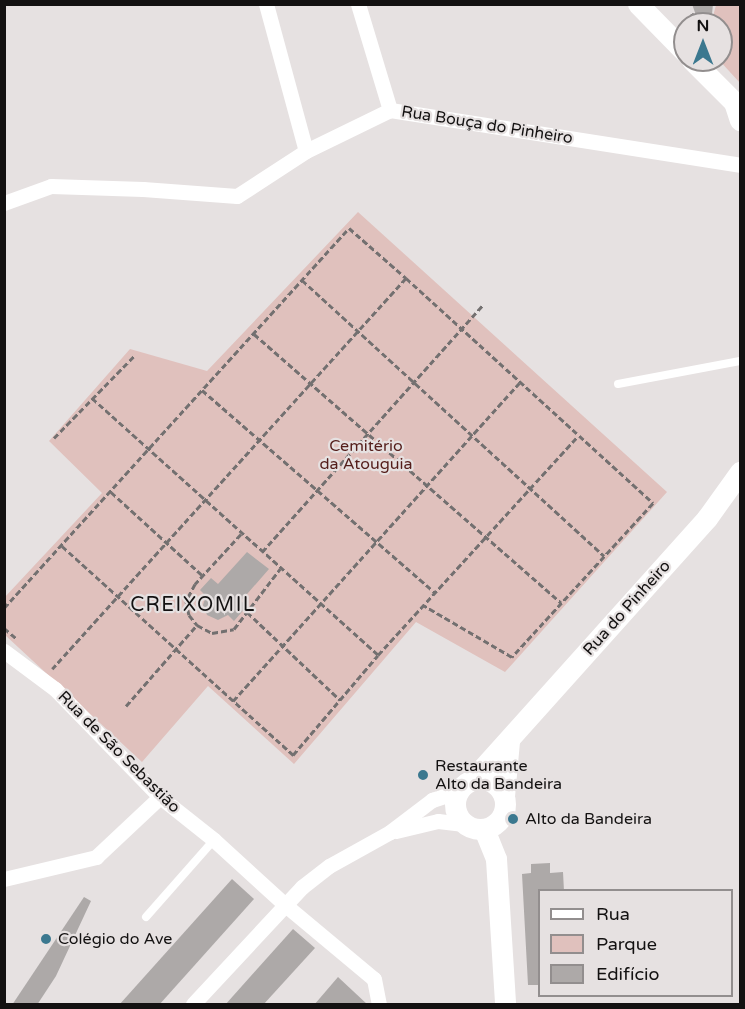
<!DOCTYPE html>
<html>
<head>
<meta charset="utf-8">
<style>
  body { margin:0 }
  #map { position:relative; width:745px; height:1009px; overflow:hidden; background:#e6e1e1; font-family:"Varela Round",sans-serif }
  div>[style] { position:absolute }
  .green>* { inset:0; background:#e0c1bd }
  .building>* { inset:0; background:#ada9a8 }
  .path>* { height:3px; margin-top:-1.5px; transform-origin:0; background:repeating-linear-gradient(90deg,#737070 0 6px,transparent 0 9px) }
  .lane>* { height:8px; margin:-4px; padding:0 4px; transform-origin:4px; border-radius:4px; background:#fff }
  .street>* { height:15px; margin:-7.5px; padding:0 7.5px; transform-origin:7.5px; border-radius:7.5px; background:#fff }
  .secondary>* { height:21px; margin:-10.5px; padding:0 10.5px; transform-origin:10.5px; border-radius:10.5px; background:#fff }
  .secondary>.ring { margin:-10.5px; padding:0; box-sizing:content-box; background:none; border:21px solid #fff; border-radius:50% }
  .dots>* { width:16px; height:16px; translate:-50% -50%; box-sizing:border-box; border:3px solid #e6e1e1; border-radius:50% }
  span { translate:-50% -50%; white-space:nowrap; text-align:center; line-height:1.15; -webkit-text-stroke:4.5px #e6e1e1; paint-order:stroke }
  .street-label { font-size:16px; color:#131111 }
  .park-label { font-size:16px; color:#541d1a }
  .poi-label { font-size:16px; color:#131111 }
  .left { translate:0 -50%; text-align:left }
  .quarter-label { font-size:20px; color:#131111; letter-spacing:1.5px }
  .frame { position:absolute; inset:0; border:6px solid #131111; pointer-events:none }
  .legend { position:absolute; left:538px; top:889px; width:195px; height:108px; box-sizing:border-box; background:#e6e1e1; border:2px solid #928e8e; margin:0; padding:8px 10px; list-style:none; font-size:18px; color:#131111 }
  .legend li { display:flex; align-items:center; gap:12px; height:30px }
  .legend b { width:30px; border:2px solid #928e8e }
  .north { position:absolute; left:673px; top:12px; width:60px; height:60px; box-sizing:border-box; background:#e6e1e1; border:2px solid #928e8e; border-radius:50%; rotate:0deg; font-size:16px; font-weight:700; line-height:24px; text-align:center; color:#131111 }
  .north::after { content:''; display:block; margin:auto; width:21px; height:27px; background:#3b788f; clip-path:polygon(50% 0,100% 100%,50% 72%,0 100%) }
</style>
</head>
<body>
<div id="map">
  <div class="green">
    <i style="clip-path:polygon(716px 5px,740px 5px,740px 83px,719px 60px,721px 24px,711px 24px)"></i>
    <i style="clip-path:polygon(358px 212px,667px 492px,505px 672px,416px 622px,294px 764px,208px 686px,142px 762px,5px 635px,4px 598px,102px 493px,49px 441px,130px 349px,207px 371px)"></i>
  </div>
  <div class="building">
    <i style="clip-path:polygon(692px 4px,713px 4px,711px 24px,699px 24px)"></i>
    <i style="clip-path:polygon(247px 552px,269px 569px,241px 601px,247px 606px,234px 621px,228px 615px,218px 620px,207px 615px,203px 605px,206px 596px,200px 590px,211px 578px,218px 584px)"></i>
    <i style="clip-path:polygon(550px 863px,550px 873px,563px 872px,564px 891px,540px 891px,540px 985px,528px 985px,522px 874px,531px 873px,531px 864px)"></i>
    <i style="clip-path:polygon(232px 879px,254px 899px,159px 1005px,119px 1005px)"></i>
    <i style="clip-path:polygon(84px 897px,91px 901px,56px 976px,37px 1005px,12px 1005px)"></i>
    <i style="clip-path:polygon(293px 929px,315px 948px,263px 1005px,225px 1005px)"></i>
    <i style="clip-path:polygon(338px 977px,368px 1005px,314px 1005px)"></i>
  </div>
  <div class="path">
    <i style="left:692px;top:13px;width:10px;rotate:73deg"></i>
    <i style="left:406px;top:278px;width:334px;rotate:42.3deg"></i>
    <i style="left:653px;top:503px;width:209px;rotate:132.5deg"></i>
    <i style="left:512px;top:657px;width:103px;rotate:-149.7deg"></i>
    <i style="left:302px;top:280px;width:409px;rotate:42.4deg"></i>
    <i style="left:254px;top:334px;width:408px;rotate:41.2deg"></i>
    <i style="left:202px;top:390px;width:308px;rotate:41deg"></i>
    <i style="left:92px;top:398px;width:385px;rotate:41.9deg"></i>
    <i style="left:54px;top:438px;width:115px;rotate:-45.7deg"></i>
    <i style="left:111px;top:492px;width:123px;rotate:42.4deg"></i>
    <i style="left:241px;top:534px;width:68px;rotate:132.6deg"></i>
    <i style="left:195px;top:584px;width:19px;rotate:118deg"></i>
    <i style="left:186px;top:601px;width:14px;rotate:78deg"></i>
    <i style="left:189px;top:615px;width:13px;rotate:51deg"></i>
    <i style="left:197px;top:625px;width:17px;rotate:28deg"></i>
    <i style="left:212px;top:633px;width:22px;rotate:-10deg"></i>
    <i style="left:234px;top:629px;width:76px;rotate:-52.5deg"></i>
    <i style="left:62px;top:546px;width:312px;rotate:42.1deg"></i>
    <i style="left:293px;top:755px;width:131px;rotate:-49.6deg"></i>
    <i style="left:378px;top:655px;width:297px;rotate:-47.6deg"></i>
    <i style="left:262px;top:552px;width:331px;rotate:-48.2deg"></i>
    <i style="left:4px;top:608px;width:513px;rotate:-47.76deg"></i>
    <i style="left:349px;top:228px;width:76px;rotate:41.3deg"></i>
    <i style="left:406px;top:278px;width:527px;rotate:132.16deg"></i>
    <i style="left:247px;top:612px;width:128px;rotate:43.4deg"></i>
    <i style="left:4px;top:628px;width:16px;rotate:40deg"></i>
    <i style="left:233px;top:701px;width:428px;rotate:-48deg"></i>
    <i style="left:126px;top:706px;width:108px;rotate:-48.8deg"></i>
  </div>
  <div class="lane">
    <i style="left:618px;top:384px;width:124px;rotate:-10.7deg"></i>
    <i style="left:146px;top:917px;width:103px;rotate:-48.6deg"></i>
  </div>
  <div class="street">
    <i style="left:266px;top:4px;width:152px;rotate:74.8deg"></i>
    <i style="left:358px;top:4px;width:111px;rotate:73.2deg"></i>
    <i style="left:4px;top:203px;width:50px;rotate:-19.9deg"></i>
    <i style="left:51px;top:186px;width:92px;rotate:1.9deg"></i>
    <i style="left:143px;top:189px;width:94px;rotate:4.3deg"></i>
    <i style="left:237px;top:196px;width:82px;rotate:-33.1deg"></i>
    <i style="left:306px;top:151px;width:93px;rotate:-26deg"></i>
    <i style="left:390px;top:110px;width:354px;rotate:8.9deg"></i>
    <i style="left:4px;top:651px;width:64px;rotate:36.7deg"></i>
    <i style="left:55px;top:689px;width:151px;rotate:45.8deg"></i>
    <i style="left:160px;top:797px;width:69px;rotate:38.5deg"></i>
    <i style="left:214px;top:840px;width:95px;rotate:42.4deg"></i>
    <i style="left:284px;top:904px;width:117px;rotate:39.8deg"></i>
    <i style="left:374px;top:979px;width:25px;rotate:79deg"></i>
    <i style="left:396px;top:831px;width:43px;rotate:-13.4deg"></i>
    <i style="left:438px;top:821px;width:26px;rotate:7deg"></i>
    <i style="left:4px;top:879px;width:95px;rotate:-13.4deg"></i>
    <i style="left:96px;top:857px;width:88px;rotate:-43.2deg"></i>
    <i style="left:193px;top:1004px;width:160px;rotate:-47deg"></i>
    <i style="left:302px;top:887px;width:34px;rotate:-38deg"></i>
    <i style="left:329px;top:866px;width:70px;rotate:-29.1deg"></i>
    <i style="left:390px;top:832px;width:53px;rotate:-37.3deg"></i>
    <i style="left:432px;top:800px;width:28px;rotate:-18deg"></i>
  </div>
  <div class="secondary">
    <i style="left:638px;top:4px;width:67px;rotate:45.6deg"></i>
    <i style="left:692px;top:60px;width:59px;rotate:45deg"></i>
    <i style="left:734px;top:102px;width:19px;rotate:72deg"></i>
    <i class="ring" style="left:455px;top:779px;width:29px;height:29px"></i>
    <i style="left:472px;top:780px;width:352px;rotate:-48.1deg"></i>
    <i style="left:707px;top:518px;width:57px;rotate:-54.3deg"></i>
    <i style="left:504px;top:796px;width:55px;rotate:-84.8deg"></i>
    <i style="left:484px;top:829px;width:32px;rotate:68deg"></i>
    <i style="left:496px;top:859px;width:145px;rotate:86.4deg"></i>
  </div>
  <div class="dots">
    <i style="left:423px;top:775px;background:#3b788f"></i>
    <i style="left:513px;top:819px;background:#3b788f"></i>
    <i style="left:46px;top:939px;background:#3b788f"></i>
  </div>
  <div class="street-label">
    <span style="left:487px;top:125px;rotate:9deg">Rua Bouça do Pinheiro</span>
    <span style="left:627px;top:608px;rotate:-48deg">Rua do Pinheiro</span>
    <span style="left:119px;top:752px;rotate:45deg">Rua de São Sebastião</span>
  </div>
  <div class="park-label">
    <span style="left:366px;top:455px">Cemitério<br>da Atouguia</span>
  </div>
  <div class="poi-label">
    <span class="left" style="left:435px;top:775px">Restaurante<br>Alto da Bandeira</span>
    <span class="left" style="left:525px;top:819px">Alto da Bandeira</span>
    <span class="left" style="left:58px;top:939px">Colégio do Ave</span>
  </div>
  <div class="quarter-label">
    <span style="left:193px;top:605px">CREIXOMIL</span>
  </div>
  <div class="frame"></div>
  <ul class="legend">
  <li><b style="height:8px;background:#fff"></b>Rua</li>
  <li><b style="height:16px;background:#e0c1bd"></b>Parque</li>
  <li><b style="height:16px;background:#ada9a8"></b>Edifício</li>
  </ul>
  <div class="north">N</div>
</div>
</body>
</html>
